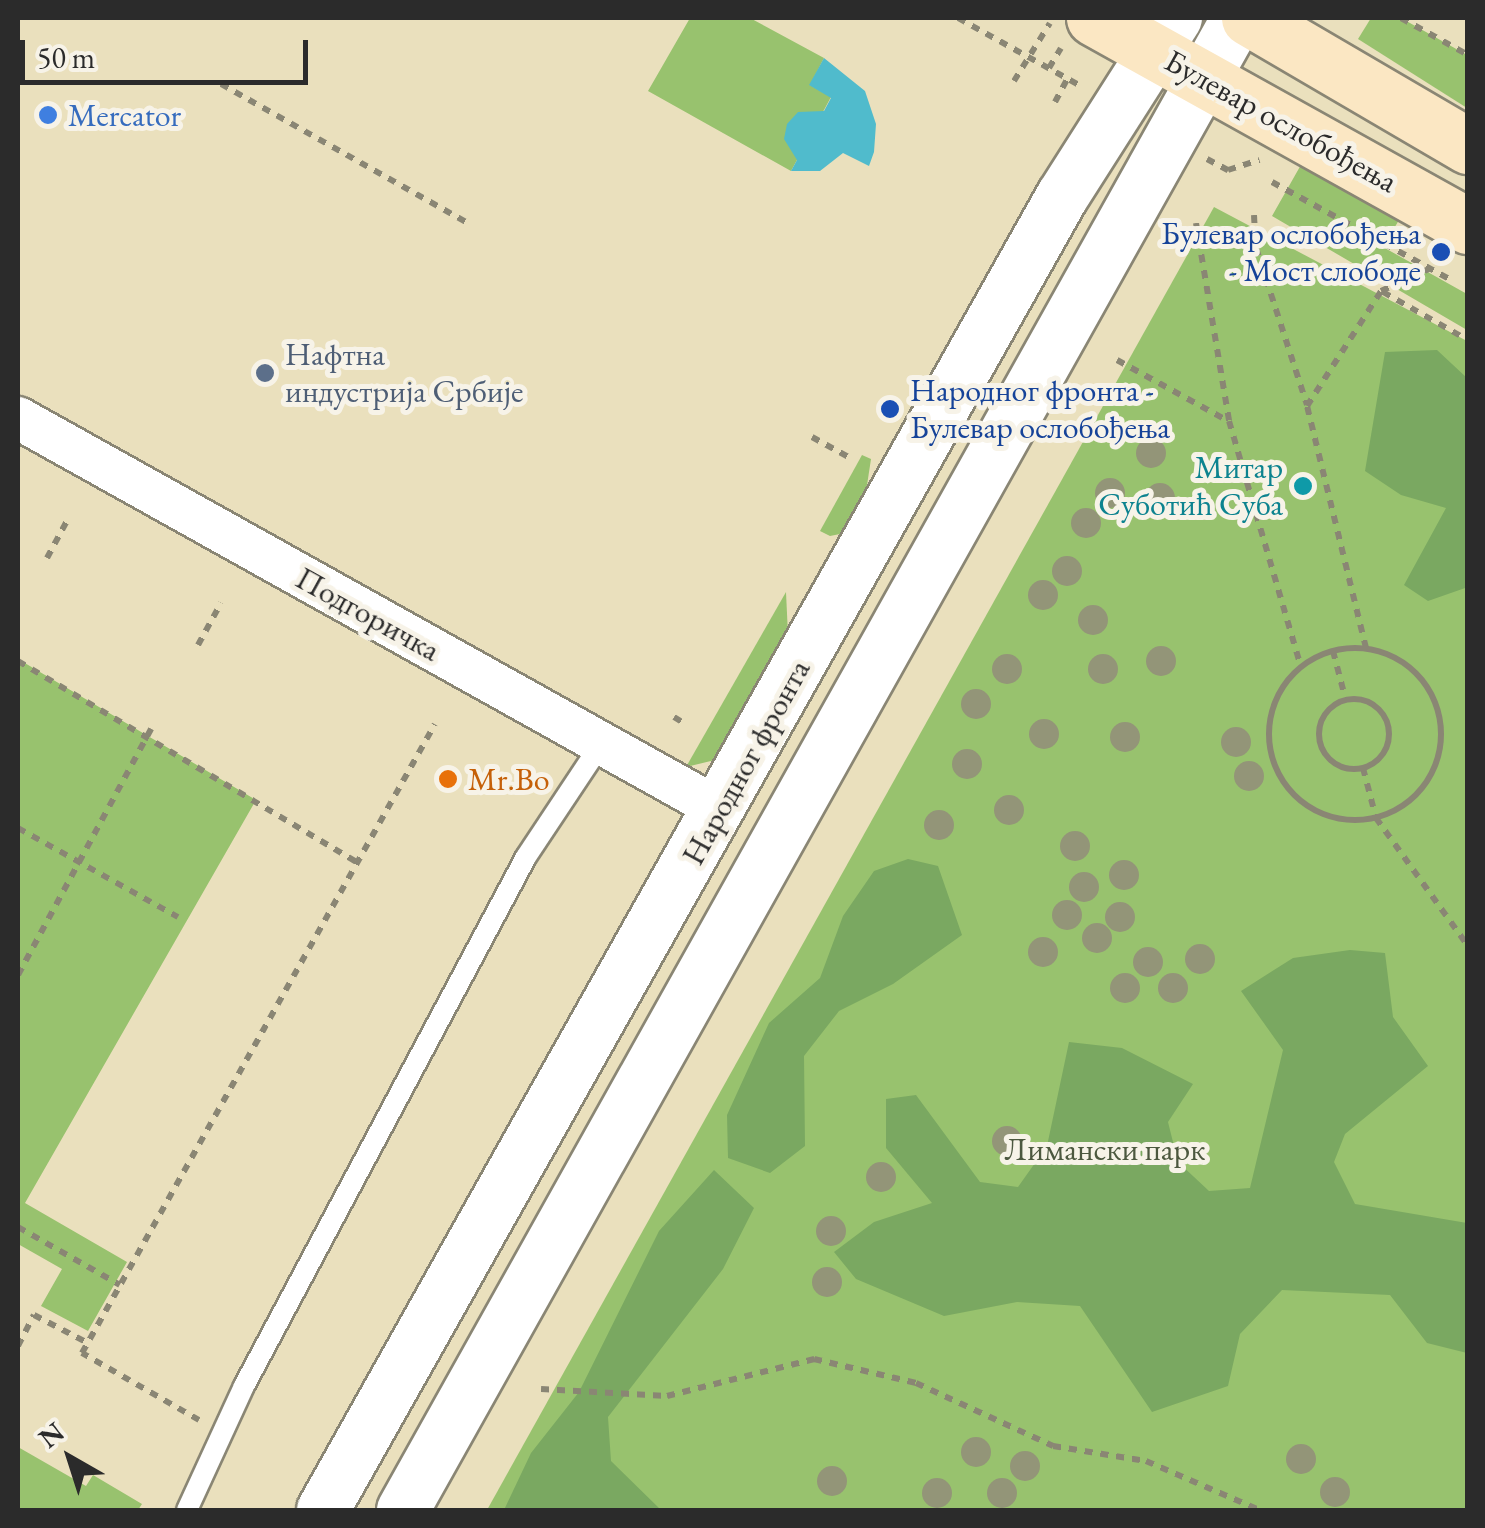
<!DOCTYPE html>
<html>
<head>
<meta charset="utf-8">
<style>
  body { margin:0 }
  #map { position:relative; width:1485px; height:1528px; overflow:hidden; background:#eae0bd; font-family:"EB Garamond",serif }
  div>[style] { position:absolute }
  .green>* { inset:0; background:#98c26e }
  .forest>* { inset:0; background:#7aa861 }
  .water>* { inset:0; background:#50bbcc }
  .path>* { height:6px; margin-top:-3px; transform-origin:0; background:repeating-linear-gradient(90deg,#8a8674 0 8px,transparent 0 16px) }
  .path>.ring { margin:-3px; padding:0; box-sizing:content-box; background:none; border:6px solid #8a8674; border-radius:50% }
  .roads { filter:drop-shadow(2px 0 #8a8674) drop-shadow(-2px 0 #8a8674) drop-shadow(0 2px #8a8674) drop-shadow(0 -2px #8a8674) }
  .service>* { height:20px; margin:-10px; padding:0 10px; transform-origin:10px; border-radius:10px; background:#fff }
  .minor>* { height:42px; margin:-21px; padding:0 21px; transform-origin:21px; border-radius:21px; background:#fff }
  .tertiary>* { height:52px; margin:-26px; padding:0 26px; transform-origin:26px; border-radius:26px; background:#fff }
  .secondary>* { height:55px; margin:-27.5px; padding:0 27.5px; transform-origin:27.5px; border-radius:27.5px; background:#fbe7c3 }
  .trees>* { width:30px; height:30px; margin:-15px; border-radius:50%; background:#939578 }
  .dots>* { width:28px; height:28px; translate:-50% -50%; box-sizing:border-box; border:5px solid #f7f3e8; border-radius:50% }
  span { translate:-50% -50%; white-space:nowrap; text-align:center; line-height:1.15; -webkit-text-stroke:10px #f7f3e8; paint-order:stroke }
  .shop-label { font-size:32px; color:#366cbe }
  .left { translate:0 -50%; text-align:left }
  .street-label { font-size:32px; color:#2b2b2b }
  .transit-label { font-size:32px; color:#164399 }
  .right { translate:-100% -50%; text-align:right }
  .service-label { font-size:32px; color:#4e5e75 }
  .culture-label { font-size:32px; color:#0d838f }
  .food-label { font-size:32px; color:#c56008 }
  .park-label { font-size:32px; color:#4c583f }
  .frame { position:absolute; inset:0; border:20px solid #2b2b2b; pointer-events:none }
  .north { position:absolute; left:20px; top:1408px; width:100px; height:100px; -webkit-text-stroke:8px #f7f3e8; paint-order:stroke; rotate:321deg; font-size:28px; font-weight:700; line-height:40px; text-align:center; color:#2b2b2b }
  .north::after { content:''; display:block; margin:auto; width:35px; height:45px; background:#2b2b2b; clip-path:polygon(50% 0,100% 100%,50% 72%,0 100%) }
  .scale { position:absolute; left:20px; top:40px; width:288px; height:45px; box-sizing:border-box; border:5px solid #2b2b2b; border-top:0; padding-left:12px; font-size:30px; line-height:35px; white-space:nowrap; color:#2b2b2b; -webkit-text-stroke:8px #f7f3e8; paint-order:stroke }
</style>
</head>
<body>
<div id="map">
  <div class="green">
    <i style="clip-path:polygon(690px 18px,750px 18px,824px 58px,810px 85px,831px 97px,791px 171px,648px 91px)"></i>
    <i style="clip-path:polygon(1371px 18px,1401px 18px,1467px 55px,1467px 108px,1358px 39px)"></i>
    <i style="clip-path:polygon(1302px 163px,1399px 220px,1383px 247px,1467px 294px,1467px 330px,1272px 216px)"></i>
    <i style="clip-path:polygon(1214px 207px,1467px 341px,1467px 1510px,487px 1510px)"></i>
    <i style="clip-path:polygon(862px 455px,871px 459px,864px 505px,845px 533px,830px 536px,820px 531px)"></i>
    <i style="clip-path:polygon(786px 592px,788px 635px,715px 760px,686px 767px)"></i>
    <i style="clip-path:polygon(18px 659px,256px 800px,25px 1203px,127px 1262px,88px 1331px,41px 1306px,62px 1269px,18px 1244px)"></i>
    <i style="clip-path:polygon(18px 1447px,86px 1486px,93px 1475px,142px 1504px,138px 1510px,18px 1510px)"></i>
  </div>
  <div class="forest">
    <i style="clip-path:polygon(1437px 350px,1467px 378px,1468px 587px,1428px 601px,1404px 585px,1446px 508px,1401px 495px,1365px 471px,1385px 352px)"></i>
    <i style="clip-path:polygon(908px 859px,938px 866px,962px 935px,893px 984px,839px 1011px,804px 1056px,805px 1146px,770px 1173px,728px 1158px,727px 1115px,769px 1023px,820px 978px,843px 916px,874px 871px)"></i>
    <i style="clip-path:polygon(1350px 950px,1385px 953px,1393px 1017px,1428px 1066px,1345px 1134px,1334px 1162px,1355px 1204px,1467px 1223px,1467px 1353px,1427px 1343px,1390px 1295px,1282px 1290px,1240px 1334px,1228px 1386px,1152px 1412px,1080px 1306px,1017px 1302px,944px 1316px,856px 1279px,834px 1252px,874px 1222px,932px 1203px,886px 1148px,886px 1099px,916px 1095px,980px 1182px,1018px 1187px,1047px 1146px,1069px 1042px,1122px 1048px,1193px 1084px,1168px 1122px,1178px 1162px,1209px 1191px,1250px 1188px,1283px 1050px,1241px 991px,1293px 958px)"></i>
    <i style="clip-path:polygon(714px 1170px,754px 1208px,723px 1269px,608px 1417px,611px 1461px,661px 1510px,504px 1510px,531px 1453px,579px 1392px,659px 1231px)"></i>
  </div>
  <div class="water">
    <i style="clip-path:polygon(824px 58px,865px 91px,876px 124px,874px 152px,869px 166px,843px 153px,820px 171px,791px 171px,797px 160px,784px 139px,787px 124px,798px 112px,824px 111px,831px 98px,809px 85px)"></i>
  </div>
  <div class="path">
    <i style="left:958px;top:18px;width:138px;rotate:29deg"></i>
    <i style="left:1401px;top:18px;width:77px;rotate:28.9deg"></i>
    <i style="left:1049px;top:68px;width:23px;rotate:-59deg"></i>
    <i style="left:1014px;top:81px;width:68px;rotate:-58.2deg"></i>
    <i style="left:221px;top:84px;width:285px;rotate:29.4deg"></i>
    <i style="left:1055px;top:102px;width:27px;rotate:-62deg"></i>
    <i style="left:1207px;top:159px;width:24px;rotate:28deg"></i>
    <i style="left:1228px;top:170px;width:33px;rotate:-18deg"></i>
    <i style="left:1272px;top:182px;width:206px;rotate:28.7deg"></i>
    <i style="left:1254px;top:215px;width:33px;rotate:87deg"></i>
    <i style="left:1256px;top:248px;width:165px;rotate:72deg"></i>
    <i style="left:1196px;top:223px;width:201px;rotate:80.5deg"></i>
    <i style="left:1229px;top:421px;width:256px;rotate:73.7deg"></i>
    <i style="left:1383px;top:292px;width:98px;rotate:29.5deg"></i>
    <i style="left:1117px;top:360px;width:127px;rotate:28.8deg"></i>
    <i style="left:812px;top:437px;width:46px;rotate:28.8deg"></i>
    <i style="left:47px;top:558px;width:47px;rotate:-61.8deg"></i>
    <i style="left:198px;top:645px;width:48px;rotate:-61.3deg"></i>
    <i class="ring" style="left:1269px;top:648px;width:166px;height:166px"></i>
    <i style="left:1366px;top:648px;width:249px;rotate:-103.7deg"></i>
    <i style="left:1307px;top:406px;width:137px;rotate:-57.2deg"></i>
    <i style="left:1381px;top:291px;width:55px;rotate:-24.7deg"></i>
    <i style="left:1333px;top:651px;width:52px;rotate:75.4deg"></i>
    <i style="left:18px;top:661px;width:393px;rotate:30.7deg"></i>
    <i class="ring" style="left:1319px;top:699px;width:64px;height:64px"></i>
    <i style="left:674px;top:717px;width:9px;rotate:32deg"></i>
    <i style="left:1363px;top:768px;width:52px;rotate:75.4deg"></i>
    <i style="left:1376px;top:818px;width:158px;rotate:54.3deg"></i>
    <i style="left:18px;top:828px;width:183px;rotate:29.1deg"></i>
    <i style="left:18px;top:975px;width:280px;rotate:-61.6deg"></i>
    <i style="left:18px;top:1227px;width:117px;rotate:29.6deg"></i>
    <i style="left:18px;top:1346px;width:35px;rotate:-63deg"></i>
    <i style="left:34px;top:1315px;width:61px;rotate:27.4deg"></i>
    <i style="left:541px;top:1389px;width:126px;rotate:3.2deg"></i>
    <i style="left:667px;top:1396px;width:152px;rotate:-14.1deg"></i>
    <i style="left:814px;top:1359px;width:105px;rotate:13.2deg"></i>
    <i style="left:916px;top:1383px;width:151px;rotate:24.7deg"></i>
    <i style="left:1053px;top:1446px;width:94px;rotate:9.2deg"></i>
    <i style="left:1146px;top:1461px;width:123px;rotate:23.4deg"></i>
    <i style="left:199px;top:1420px;width:135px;rotate:-150.2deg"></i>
    <i style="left:82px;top:1353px;width:721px;rotate:-60.7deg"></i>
  </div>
  <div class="roads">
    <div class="service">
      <i style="left:187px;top:1510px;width:136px;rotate:-65.3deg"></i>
      <i style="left:244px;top:1386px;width:599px;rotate:-61.94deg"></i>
      <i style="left:526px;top:857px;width:136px;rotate:-56.4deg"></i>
    </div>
    <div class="minor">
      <i style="left:18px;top:418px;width:803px;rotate:29.15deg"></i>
    </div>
    <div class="tertiary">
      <i style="left:323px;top:1510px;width:1507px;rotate:-60.63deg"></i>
      <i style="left:1062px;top:197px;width:212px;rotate:-57.5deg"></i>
      <i style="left:403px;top:1510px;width:1710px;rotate:-60.77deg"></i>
    </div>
    <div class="secondary">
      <i style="left:1094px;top:18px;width:428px;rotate:29.1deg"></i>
      <i style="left:1249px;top:18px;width:254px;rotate:30.3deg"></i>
    </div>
  </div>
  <div class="trees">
    <i style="left:1151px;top:453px"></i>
    <i style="left:1110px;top:493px"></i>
    <i style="left:1160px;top:498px"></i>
    <i style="left:1086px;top:523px"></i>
    <i style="left:1067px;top:571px"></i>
    <i style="left:1043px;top:595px"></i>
    <i style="left:1093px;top:620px"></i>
    <i style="left:1161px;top:661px"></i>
    <i style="left:1007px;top:669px"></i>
    <i style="left:1103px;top:669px"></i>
    <i style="left:976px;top:704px"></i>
    <i style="left:1044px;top:734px"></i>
    <i style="left:1125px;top:737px"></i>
    <i style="left:1236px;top:742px"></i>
    <i style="left:967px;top:764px"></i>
    <i style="left:1249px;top:776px"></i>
    <i style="left:1009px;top:810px"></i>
    <i style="left:939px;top:825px"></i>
    <i style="left:1075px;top:846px"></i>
    <i style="left:1124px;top:875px"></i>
    <i style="left:1084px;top:887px"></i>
    <i style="left:1067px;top:915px"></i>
    <i style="left:1120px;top:917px"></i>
    <i style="left:1097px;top:938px"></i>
    <i style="left:1043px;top:952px"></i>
    <i style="left:1200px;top:959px"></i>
    <i style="left:1148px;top:962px"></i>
    <i style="left:1125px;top:988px"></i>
    <i style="left:1173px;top:988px"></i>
    <i style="left:1007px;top:1141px"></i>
    <i style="left:881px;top:1177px"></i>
    <i style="left:831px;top:1231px"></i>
    <i style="left:827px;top:1282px"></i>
    <i style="left:976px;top:1452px"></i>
    <i style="left:1301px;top:1459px"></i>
    <i style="left:1025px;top:1466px"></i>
    <i style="left:832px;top:1481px"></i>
    <i style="left:1335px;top:1492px"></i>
    <i style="left:937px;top:1493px"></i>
    <i style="left:1002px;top:1493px"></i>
  </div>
  <div class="dots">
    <i style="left:48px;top:115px;background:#3f7fe0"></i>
    <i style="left:1441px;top:252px;background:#1a4fb4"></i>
    <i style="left:265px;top:373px;background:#5c6f8a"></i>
    <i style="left:890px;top:409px;background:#1a4fb4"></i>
    <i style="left:1303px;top:486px;background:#0f9aa8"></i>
    <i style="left:448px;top:779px;background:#e8710a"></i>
  </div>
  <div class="shop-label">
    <span class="left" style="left:68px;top:115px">Mercator</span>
  </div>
  <div class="street-label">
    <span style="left:1281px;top:121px;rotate:29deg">Булевар ослобођења</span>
    <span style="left:368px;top:614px;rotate:29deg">Подгоричка</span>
    <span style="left:746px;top:762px;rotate:-61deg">Народног фронта</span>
  </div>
  <div class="transit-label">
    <span class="right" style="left:1421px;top:252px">Булевар ослобођења<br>- Мост слободе</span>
    <span class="left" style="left:910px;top:409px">Народног фронта -<br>Булевар ослобођења</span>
  </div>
  <div class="service-label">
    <span class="left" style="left:285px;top:373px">Нафтна<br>индустрија Србије</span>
  </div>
  <div class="culture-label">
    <span class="right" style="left:1283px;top:486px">Митар<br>Суботић Суба</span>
  </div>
  <div class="food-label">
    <span class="left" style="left:468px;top:779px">Mr.Bo</span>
  </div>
  <div class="park-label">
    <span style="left:1105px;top:1149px">Лимански парк</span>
  </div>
  <div class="frame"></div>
  <div class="north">N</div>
  <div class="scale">50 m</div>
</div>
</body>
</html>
